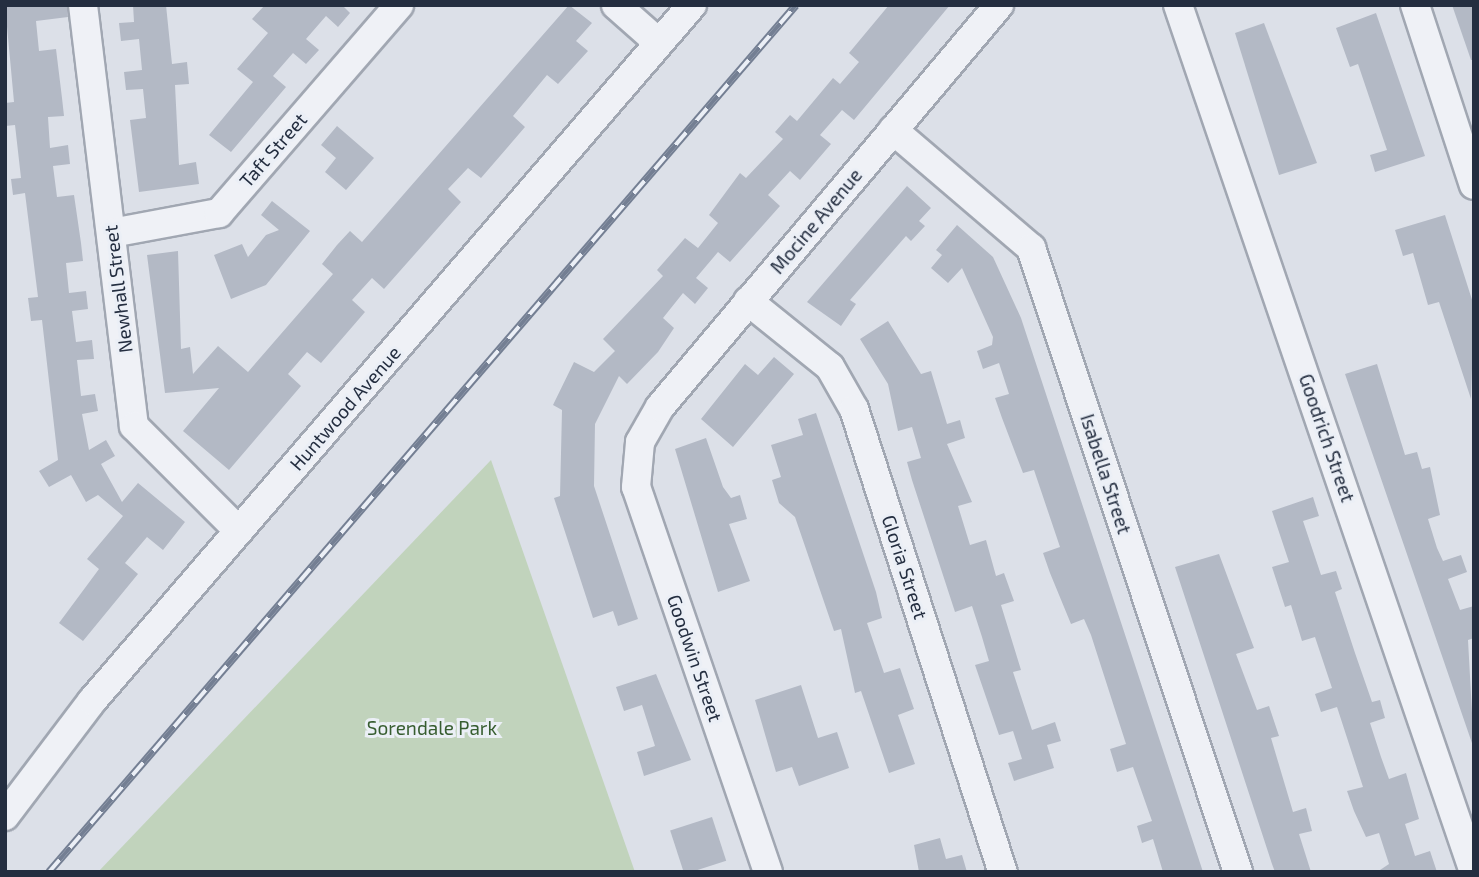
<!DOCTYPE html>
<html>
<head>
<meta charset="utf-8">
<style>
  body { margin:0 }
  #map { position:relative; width:1479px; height:877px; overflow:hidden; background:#dce0e8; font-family:"Exo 2",sans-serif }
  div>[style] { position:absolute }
  .green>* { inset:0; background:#c1d3bc }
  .building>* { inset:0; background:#b3b9c5; transform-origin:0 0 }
  .roads { filter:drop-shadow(2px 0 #a1a7b2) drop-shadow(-2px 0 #a1a7b2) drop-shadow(0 2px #a1a7b2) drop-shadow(0 -2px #a1a7b2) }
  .minor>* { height:28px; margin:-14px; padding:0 14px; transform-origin:14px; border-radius:14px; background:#eff1f6 }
  .rail>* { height:8px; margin-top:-4px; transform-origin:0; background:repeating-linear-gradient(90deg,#ebeff6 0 16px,#747f93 0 32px); box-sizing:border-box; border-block:2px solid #747f93 }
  span { translate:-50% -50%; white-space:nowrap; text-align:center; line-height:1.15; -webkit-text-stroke:6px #ebeff6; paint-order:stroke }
  .street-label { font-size:19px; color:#242e40 }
  .park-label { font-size:19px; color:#375d30 }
  .frame { position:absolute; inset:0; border:7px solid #242e40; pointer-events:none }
</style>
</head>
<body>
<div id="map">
  <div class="green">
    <i style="clip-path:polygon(491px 460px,635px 872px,98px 872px)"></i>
  </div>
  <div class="building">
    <i style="clip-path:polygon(5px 5px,67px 5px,68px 17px,36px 21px,39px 51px,56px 49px,62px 98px,64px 116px,48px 117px,50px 148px,68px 145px,70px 164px,53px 166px,57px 197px,74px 195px,81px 243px,83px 261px,66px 263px,69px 293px,86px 291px,88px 309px,72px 311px,76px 342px,92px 340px,94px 359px,77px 360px,81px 396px,95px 394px,98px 411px,82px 414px,89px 450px,106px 440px,115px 456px,101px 464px,122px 502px,138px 483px,185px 522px,163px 550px,147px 537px,125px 563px,138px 574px,83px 641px,59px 623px,99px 569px,87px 559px,123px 516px,98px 495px,86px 502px,71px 475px,49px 487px,39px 471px,58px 460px,42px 320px,31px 321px,28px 298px,38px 297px,25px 193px,13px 195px,11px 179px,21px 178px,15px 125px,5px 126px,5px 103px,14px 102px)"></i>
    <i style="clip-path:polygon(133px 5px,166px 5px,172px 64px,187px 62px,189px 84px,175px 85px,179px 165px,196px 162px,199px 184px,139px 192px,130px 120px,146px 118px,143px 89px,126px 90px,124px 72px,142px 70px,139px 39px,121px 41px,119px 23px,134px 22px)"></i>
    <i style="clip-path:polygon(265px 5px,342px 5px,350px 13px,338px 27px,326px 16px,306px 39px,319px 50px,306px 64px,293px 53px,273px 76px,286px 87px,231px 152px,209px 135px,253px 82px,237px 69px,268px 33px,252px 19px)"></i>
    <i style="clip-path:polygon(569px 5px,592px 23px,576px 41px,588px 51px,558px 84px,547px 75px,513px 116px,525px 127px,481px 178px,468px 168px,448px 189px,461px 202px,384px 289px,372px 278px,352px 300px,365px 312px,321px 363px,307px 352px,288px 374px,301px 386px,229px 470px,183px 431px,219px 388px,165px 393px,147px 255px,178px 251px,181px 349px,190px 347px,193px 374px,218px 346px,248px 372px,333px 274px,322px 264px,337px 245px,350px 231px,362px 242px)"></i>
    <i style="clip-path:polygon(889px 5px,950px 5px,854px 120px,842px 110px,820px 135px,831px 144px,800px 180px,790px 171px,768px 195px,780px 206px,730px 262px,718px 252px,696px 278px,708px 288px,695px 304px,683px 293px,663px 318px,674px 328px,658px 352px,627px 384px,619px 376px,595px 424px,594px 486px,638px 619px,618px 626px,613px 611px,593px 618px,554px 498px,560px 496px,562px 410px,553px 405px,574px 362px,594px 372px,615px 351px,603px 339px,663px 276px,657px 270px,685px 238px,698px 248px,718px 223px,709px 215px,740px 173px,746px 178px,783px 139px,775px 132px,790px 115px,797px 121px,833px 78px,840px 84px,859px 62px,849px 53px)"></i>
    <i style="clip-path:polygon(1452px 5px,1474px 5px,1474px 60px,1471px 60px)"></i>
    <i style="clip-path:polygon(1376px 13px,1425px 156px,1375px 172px,1370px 155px,1387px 150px,1358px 64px,1350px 67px,1336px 28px)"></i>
    <i style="clip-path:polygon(1264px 23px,1317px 163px,1279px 175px,1235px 33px)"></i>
    <i style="clip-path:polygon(337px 126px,374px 158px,346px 190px,325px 172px,336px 158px,321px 145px)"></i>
    <i style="clip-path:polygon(907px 186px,931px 208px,919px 221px,925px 226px,911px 241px,906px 236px,850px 300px,856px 304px,841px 326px,807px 302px)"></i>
    <i style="clip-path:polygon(272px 201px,310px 231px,266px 285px,231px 299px,214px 255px,242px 244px,248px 257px,266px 235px,279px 230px,261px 215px)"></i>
    <i style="clip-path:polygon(1445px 215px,1474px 306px,1471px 399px,1439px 302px,1428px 305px,1413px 253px,1403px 256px,1395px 230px)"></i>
    <i style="clip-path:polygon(957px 225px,993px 257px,1021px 318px,1203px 872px,1163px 872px,1153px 839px,1142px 843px,1137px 826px,1152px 821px,1133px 767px,1117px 772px,1110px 749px,1126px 744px,1091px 635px,1084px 619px,1071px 624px,1050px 573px,1043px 553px,1060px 547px,1034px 470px,1023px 473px,1002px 418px,995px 398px,1009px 394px,999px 363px,983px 369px,977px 351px,992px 345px,993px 337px,962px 268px,948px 283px,931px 268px,942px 255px,936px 250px)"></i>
    <i style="clip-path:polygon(888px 321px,921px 374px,931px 371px,947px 424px,960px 420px,965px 438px,947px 444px,972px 502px,958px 506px,970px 545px,986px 540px,996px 576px,1004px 573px,1014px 601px,1001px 605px,1021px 670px,1013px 672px,1032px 730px,1055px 722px,1061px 741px,1047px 745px,1054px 768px,1014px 781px,1008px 763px,1022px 759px,1013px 731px,999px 735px,975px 665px,989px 661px,982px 637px,972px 606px,955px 612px,912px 480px,907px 462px,921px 458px,912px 427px,898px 431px,888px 384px,860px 339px)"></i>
    <i style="clip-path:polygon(774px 357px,794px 374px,733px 447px,701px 419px,745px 364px,758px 375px)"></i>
    <i style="clip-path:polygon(1377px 364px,1405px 455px,1417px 452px,1422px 469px,1430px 467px,1440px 515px,1428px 519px,1437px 548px,1443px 561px,1461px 555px,1467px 572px,1448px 579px,1460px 610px,1474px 606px,1474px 638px,1468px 640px,1474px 749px,1345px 374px)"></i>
    <i style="clip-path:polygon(816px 413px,876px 592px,882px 618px,867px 623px,884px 673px,900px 668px,914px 709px,898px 715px,915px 764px,889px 773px,861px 691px,855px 693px,841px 629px,834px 631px,795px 517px,779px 503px,772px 480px,781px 477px,771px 445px,803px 435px,798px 419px)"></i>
    <i style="clip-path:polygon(706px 438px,723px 487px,731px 498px,740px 495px,747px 519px,729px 524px,750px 581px,718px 592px,675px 449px)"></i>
    <i style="clip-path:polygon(1313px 497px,1319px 516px,1303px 521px,1321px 575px,1336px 571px,1342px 589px,1335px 592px,1355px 653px,1372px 702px,1380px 700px,1385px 718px,1370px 723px,1381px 757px,1389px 779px,1406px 773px,1419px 819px,1405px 824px,1415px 856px,1430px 851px,1437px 872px,1377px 872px,1389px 864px,1379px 833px,1366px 837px,1354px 811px,1347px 791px,1363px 787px,1337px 707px,1321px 712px,1315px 694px,1332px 688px,1315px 637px,1302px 641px,1291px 605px,1285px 607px,1272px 567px,1289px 562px,1272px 511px)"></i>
    <i style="clip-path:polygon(1219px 554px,1254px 648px,1236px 654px,1257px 710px,1269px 706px,1279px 736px,1271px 738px,1293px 812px,1306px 808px,1312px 831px,1299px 834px,1311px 872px,1275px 872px,1272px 864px,1175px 567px)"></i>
    <i style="clip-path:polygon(656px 674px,691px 760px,644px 776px,637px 752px,655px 746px,642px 705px,624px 711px,616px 687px)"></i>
    <i style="clip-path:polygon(801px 685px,818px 738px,837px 732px,849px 768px,799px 786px,792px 767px,776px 772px,755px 700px)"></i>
    <i style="left:712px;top:817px;width:46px;height:44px;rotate:72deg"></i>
    <i style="clip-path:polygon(940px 838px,946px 859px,962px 855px,967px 872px,919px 872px,914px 845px)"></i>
  </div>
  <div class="roads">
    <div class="minor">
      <i style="left:83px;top:5px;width:424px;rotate:83.1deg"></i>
      <i style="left:134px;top:426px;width:148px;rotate:45deg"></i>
      <i style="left:616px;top:5px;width:57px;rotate:41.5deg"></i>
      <i style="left:1178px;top:5px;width:916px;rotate:71.15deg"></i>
      <i style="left:1415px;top:5px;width:189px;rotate:71.9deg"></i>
      <i style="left:893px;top:130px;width:182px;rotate:40.5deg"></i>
      <i style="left:1031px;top:248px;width:657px;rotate:71.65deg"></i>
      <i style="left:112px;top:233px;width:109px;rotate:-10.6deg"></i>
      <i style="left:219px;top:213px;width:275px;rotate:-49.1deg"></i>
      <i style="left:748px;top:301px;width:105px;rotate:38.8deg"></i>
      <i style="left:830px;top:367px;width:48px;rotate:60.3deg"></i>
      <i style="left:854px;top:409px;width:486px;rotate:72.2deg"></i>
      <i style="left:5px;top:816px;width:144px;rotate:-52.9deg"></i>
      <i style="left:92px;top:701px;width:919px;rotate:-49.24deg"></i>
      <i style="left:768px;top:872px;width:407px;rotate:-108.9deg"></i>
      <i style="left:636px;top:487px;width:45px;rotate:-84.9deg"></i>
      <i style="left:640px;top:442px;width:40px;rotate:-60.3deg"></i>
      <i style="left:660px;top:407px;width:526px;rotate:-49.86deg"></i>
    </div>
  </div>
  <div class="rail">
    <i style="left:49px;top:872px;width:1144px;rotate:-49.25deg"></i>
  </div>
  <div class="street-label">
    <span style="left:273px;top:150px;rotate:-49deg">Taft Street</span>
    <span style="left:816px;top:221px;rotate:-50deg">Mocine Avenue</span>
    <span style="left:118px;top:289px;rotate:-97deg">Newhall Street</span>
    <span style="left:345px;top:408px;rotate:-49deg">Huntwood Avenue</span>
    <span style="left:1327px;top:438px;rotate:71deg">Goodrich Street</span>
    <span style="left:1106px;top:474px;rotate:72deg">Isabella Street</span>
    <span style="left:905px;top:567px;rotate:72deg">Gloria Street</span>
    <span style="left:695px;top:658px;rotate:71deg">Goodwin Street</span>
  </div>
  <div class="park-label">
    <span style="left:432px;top:728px">Sorendale Park</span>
  </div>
  <div class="frame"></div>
</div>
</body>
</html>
